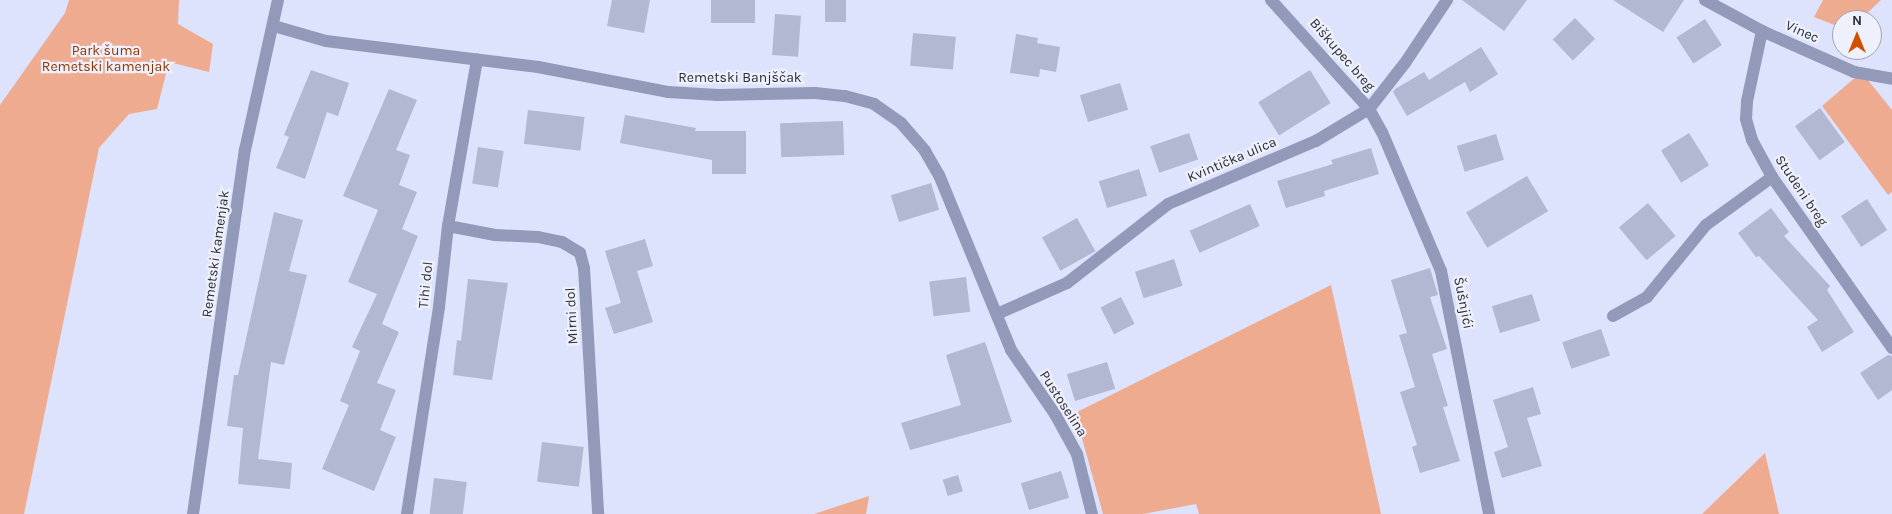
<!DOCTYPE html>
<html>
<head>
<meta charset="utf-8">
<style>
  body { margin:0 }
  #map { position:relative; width:1892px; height:514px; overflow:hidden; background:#dde2fd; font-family:Karla,sans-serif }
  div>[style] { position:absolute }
  .green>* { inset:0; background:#efab90 }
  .building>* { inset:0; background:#b2b8d2; transform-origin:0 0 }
  .minor>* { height:12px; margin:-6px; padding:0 6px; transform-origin:6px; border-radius:6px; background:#939ab9 }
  span { translate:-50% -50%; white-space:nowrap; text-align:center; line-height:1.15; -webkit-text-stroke:4.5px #eef1fb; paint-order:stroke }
  .street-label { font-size:14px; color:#2b2d37 }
  .park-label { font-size:14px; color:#903402 }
  .north { position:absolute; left:1832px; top:10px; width:50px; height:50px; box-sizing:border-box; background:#eef1fb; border:1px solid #a0a3ad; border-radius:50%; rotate:0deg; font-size:14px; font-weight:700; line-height:20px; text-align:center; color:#2b2d37 }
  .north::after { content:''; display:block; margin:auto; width:18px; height:22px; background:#d24f00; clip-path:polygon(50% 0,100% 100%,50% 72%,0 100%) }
</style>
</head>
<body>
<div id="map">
  <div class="green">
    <i style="clip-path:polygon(69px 0,179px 0,178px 24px,213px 44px,209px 72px,169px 62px,157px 109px,129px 114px,99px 148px,24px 514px,0 514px,0 105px,65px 13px)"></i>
    <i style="clip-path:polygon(1823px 0,1881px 0,1860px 20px,1842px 20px,1842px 28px,1814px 17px)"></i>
    <i style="clip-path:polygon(1857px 76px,1867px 79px,1892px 110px,1892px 192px,1888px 195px,1822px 106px)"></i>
    <i style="clip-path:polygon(1331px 285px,1381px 514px,1199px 514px,1196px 504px,1143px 514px,1103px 514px,1075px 413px)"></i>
    <i style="clip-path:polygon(1765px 453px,1779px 514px,1702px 514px)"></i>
    <i style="clip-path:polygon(869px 496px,866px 514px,814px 514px)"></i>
  </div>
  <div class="building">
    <i style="clip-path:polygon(612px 0,650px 0,644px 33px,607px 26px)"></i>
    <i style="left:711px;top:0;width:44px;height:23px"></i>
    <i style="left:825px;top:0;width:21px;height:22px"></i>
    <i style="clip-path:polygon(1462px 0,1527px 0,1504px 31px)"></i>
    <i style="clip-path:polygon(1613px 0,1684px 0,1663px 32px)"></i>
    <i style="left:775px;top:14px;width:26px;height:41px;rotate:4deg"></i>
    <i style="left:1575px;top:18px;width:29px;height:31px;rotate:46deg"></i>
    <i style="left:1705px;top:19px;width:31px;height:34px;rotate:57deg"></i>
    <i style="left:913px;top:33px;width:43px;height:33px;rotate:5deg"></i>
    <i style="clip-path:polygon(1016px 34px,1038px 38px,1037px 43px,1060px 47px,1056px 72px,1040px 69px,1039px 77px,1010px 73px)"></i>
    <i style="clip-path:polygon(1481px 47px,1498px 74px,1470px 92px,1465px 82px,1407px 116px,1393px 92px,1395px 89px,1424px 72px,1429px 80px)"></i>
    <i style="clip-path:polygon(311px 70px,349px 83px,338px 116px,327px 112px,305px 179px,276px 168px,289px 137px,284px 135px)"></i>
    <i style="left:1310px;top:70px;width:39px;height:61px;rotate:58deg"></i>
    <i style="left:1120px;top:83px;width:28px;height:42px;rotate:73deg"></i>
    <i style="clip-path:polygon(389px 89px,417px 100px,396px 150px,410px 155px,399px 185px,417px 192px,402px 229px,418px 236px,382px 324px,399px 332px,377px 383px,396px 390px,380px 430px,396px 437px,374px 491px,322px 469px,349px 405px,340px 401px,360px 351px,352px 347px,377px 294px,348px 282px,378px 210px,343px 196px)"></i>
    <i style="left:1820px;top:108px;width:42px;height:31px;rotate:54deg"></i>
    <i style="left:528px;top:110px;width:57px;height:34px;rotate:7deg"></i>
    <i style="clip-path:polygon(625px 115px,696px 128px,695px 131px,746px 131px,746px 174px,712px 174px,712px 160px,620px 143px)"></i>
    <i style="left:843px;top:121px;width:34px;height:63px;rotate:88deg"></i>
    <i style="left:1189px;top:133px;width:28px;height:41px;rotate:71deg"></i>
    <i style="left:1689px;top:133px;width:38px;height:33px;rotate:58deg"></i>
    <i style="left:1496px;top:134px;width:27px;height:41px;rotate:73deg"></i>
    <i style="left:478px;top:147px;width:26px;height:37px;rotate:9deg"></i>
    <i style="clip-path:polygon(1371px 148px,1379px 174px,1324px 191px,1325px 196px,1286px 208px,1277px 181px,1333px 164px,1331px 160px)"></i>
    <i style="left:1139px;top:169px;width:28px;height:42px;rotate:73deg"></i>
    <i style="left:1527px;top:176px;width:41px;height:71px;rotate:59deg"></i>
    <i style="left:931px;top:183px;width:28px;height:42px;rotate:73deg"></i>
    <i style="left:1867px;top:199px;width:37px;height:31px;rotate:57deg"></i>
    <i style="left:1648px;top:203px;width:43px;height:38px;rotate:50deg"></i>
    <i style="left:1250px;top:204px;width:24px;height:66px;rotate:66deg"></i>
    <i style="clip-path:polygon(1771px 208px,1789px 232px,1784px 236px,1830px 286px,1827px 290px,1854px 332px,1822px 352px,1807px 327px,1818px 320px,1759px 256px,1756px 257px,1738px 233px)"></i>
    <i style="clip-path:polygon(274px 212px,303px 220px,289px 271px,307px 275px,284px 365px,271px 362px,258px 459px,292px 463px,290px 489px,238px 484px,243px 428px,227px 426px,234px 375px,238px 375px)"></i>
    <i style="left:1077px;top:218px;width:38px;height:40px;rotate:61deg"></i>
    <i style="clip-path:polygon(645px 239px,653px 266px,637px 271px,653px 322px,614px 334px,605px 308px,621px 303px,605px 251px)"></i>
    <i style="left:1174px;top:259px;width:28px;height:41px;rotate:72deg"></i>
    <i style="clip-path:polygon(1430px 268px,1438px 295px,1430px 297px,1447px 349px,1432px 354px,1448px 406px,1443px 407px,1460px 461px,1420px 473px,1412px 447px,1417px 445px,1400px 392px,1415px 387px,1399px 335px,1407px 333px,1391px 280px)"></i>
    <i style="left:966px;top:277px;width:35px;height:37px;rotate:83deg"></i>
    <i style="clip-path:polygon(468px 279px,508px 283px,492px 380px,453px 375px,457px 340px,461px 341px)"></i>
    <i style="left:1532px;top:294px;width:28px;height:42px;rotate:73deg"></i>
    <i style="left:1121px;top:297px;width:30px;height:23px;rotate:63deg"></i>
    <i style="left:1601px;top:329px;width:28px;height:41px;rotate:71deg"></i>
    <i style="clip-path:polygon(985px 342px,1012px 422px,910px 450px,901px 423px,961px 405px,946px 355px)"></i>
    <i style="clip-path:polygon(1888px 355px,1892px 356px,1892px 390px,1878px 400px,1860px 373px)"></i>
    <i style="left:1107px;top:362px;width:28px;height:42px;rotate:73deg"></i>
    <i style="clip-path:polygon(1533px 387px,1541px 414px,1527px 418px,1542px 466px,1502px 478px,1494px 452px,1508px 447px,1493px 400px)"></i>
    <i style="left:542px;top:442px;width:42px;height:40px;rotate:7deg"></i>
    <i style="left:1061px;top:471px;width:28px;height:42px;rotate:73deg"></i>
    <i style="left:958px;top:475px;width:17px;height:16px;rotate:73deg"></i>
    <i style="left:434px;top:478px;width:33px;height:36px;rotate:7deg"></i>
  </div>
  <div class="minor">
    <i style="left:1271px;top:0;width:147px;rotate:48deg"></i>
    <i style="left:1369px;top:109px;width:26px;rotate:61deg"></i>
    <i style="left:1382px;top:132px;width:151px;rotate:67deg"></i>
    <i style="left:1441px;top:271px;width:248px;rotate:78.8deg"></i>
    <i style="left:1705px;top:0;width:65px;rotate:28.5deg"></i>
    <i style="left:1762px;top:31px;width:101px;rotate:24deg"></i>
    <i style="left:1854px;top:72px;width:39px;rotate:10deg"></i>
    <i style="left:274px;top:26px;width:54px;rotate:16.1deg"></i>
    <i style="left:326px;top:41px;width:214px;rotate:7deg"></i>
    <i style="left:538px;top:67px;width:132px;rotate:10.9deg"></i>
    <i style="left:668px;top:92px;width:50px;rotate:3.4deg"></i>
    <i style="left:718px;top:95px;width:97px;rotate:-1.2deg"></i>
    <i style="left:815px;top:93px;width:30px;rotate:6deg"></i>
    <i style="left:845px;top:96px;width:30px;rotate:15deg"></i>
    <i style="left:874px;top:104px;width:33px;rotate:35deg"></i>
    <i style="left:901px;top:123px;width:37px;rotate:49deg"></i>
    <i style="left:925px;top:151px;width:28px;rotate:60deg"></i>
    <i style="left:939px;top:175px;width:189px;rotate:67.6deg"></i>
    <i style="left:1011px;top:350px;width:78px;rotate:55.5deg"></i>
    <i style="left:1055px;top:414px;width:46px;rotate:61.2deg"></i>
    <i style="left:1077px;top:454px;width:62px;rotate:76deg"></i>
    <i style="left:1762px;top:31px;width:72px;rotate:102.1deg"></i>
    <i style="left:1747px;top:101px;width:18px;rotate:93deg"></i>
    <i style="left:1746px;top:119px;width:22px;rotate:74deg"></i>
    <i style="left:1752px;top:140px;width:42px;rotate:61.6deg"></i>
    <i style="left:1772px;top:177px;width:209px;rotate:54.9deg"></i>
    <i style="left:448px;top:226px;width:48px;rotate:10.8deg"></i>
    <i style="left:495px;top:235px;width:43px;rotate:2.7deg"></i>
    <i style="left:538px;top:237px;width:25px;rotate:12deg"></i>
    <i style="left:562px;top:242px;width:21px;rotate:31deg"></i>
    <i style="left:580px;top:253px;width:16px;rotate:75deg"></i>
    <i style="left:584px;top:268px;width:246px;rotate:86.7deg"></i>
    <i style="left:997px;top:314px;width:77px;rotate:-23.9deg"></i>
    <i style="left:1067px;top:283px;width:128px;rotate:-38deg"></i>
    <i style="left:1168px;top:204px;width:161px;rotate:-23.1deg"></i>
    <i style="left:1316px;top:141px;width:62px;rotate:-31.1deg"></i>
    <i style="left:1369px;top:109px;width:58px;rotate:-52deg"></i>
    <i style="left:1405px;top:63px;width:76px;rotate:-56.3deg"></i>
    <i style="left:1613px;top:316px;width:39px;rotate:-29deg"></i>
    <i style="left:1647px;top:297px;width:93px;rotate:-50.7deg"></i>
    <i style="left:1706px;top:225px;width:82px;rotate:-36deg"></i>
    <i style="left:193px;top:514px;width:368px;rotate:-81.9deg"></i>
    <i style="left:245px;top:150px;width:154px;rotate:-77.6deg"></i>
    <i style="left:407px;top:514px;width:209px;rotate:-81.2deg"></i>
    <i style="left:439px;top:307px;width:81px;rotate:-83.7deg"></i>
    <i style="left:448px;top:226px;width:169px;rotate:-80.1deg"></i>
  </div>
  <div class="street-label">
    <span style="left:1802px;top:32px;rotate:24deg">Vinec</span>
    <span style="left:1342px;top:55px;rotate:49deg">Biškupec breg</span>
    <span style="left:740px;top:78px">Remetski Banjščak</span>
    <span style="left:1232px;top:160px;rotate:-23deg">Kvintička ulica</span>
    <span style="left:1801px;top:191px;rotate:56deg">Studeni breg</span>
    <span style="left:216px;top:254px;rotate:-82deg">Remetski kamenjak</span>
    <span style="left:426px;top:285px;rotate:-84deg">Tihi dol</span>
    <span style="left:1463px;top:303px;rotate:79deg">Šušnjići</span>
    <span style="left:572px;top:316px;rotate:-93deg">Mirni dol</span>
    <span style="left:1063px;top:404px;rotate:57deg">Pustoselina</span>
  </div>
  <div class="park-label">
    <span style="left:106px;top:59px">Park šuma<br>Remetski kamenjak</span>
  </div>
  <div class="north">N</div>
</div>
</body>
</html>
